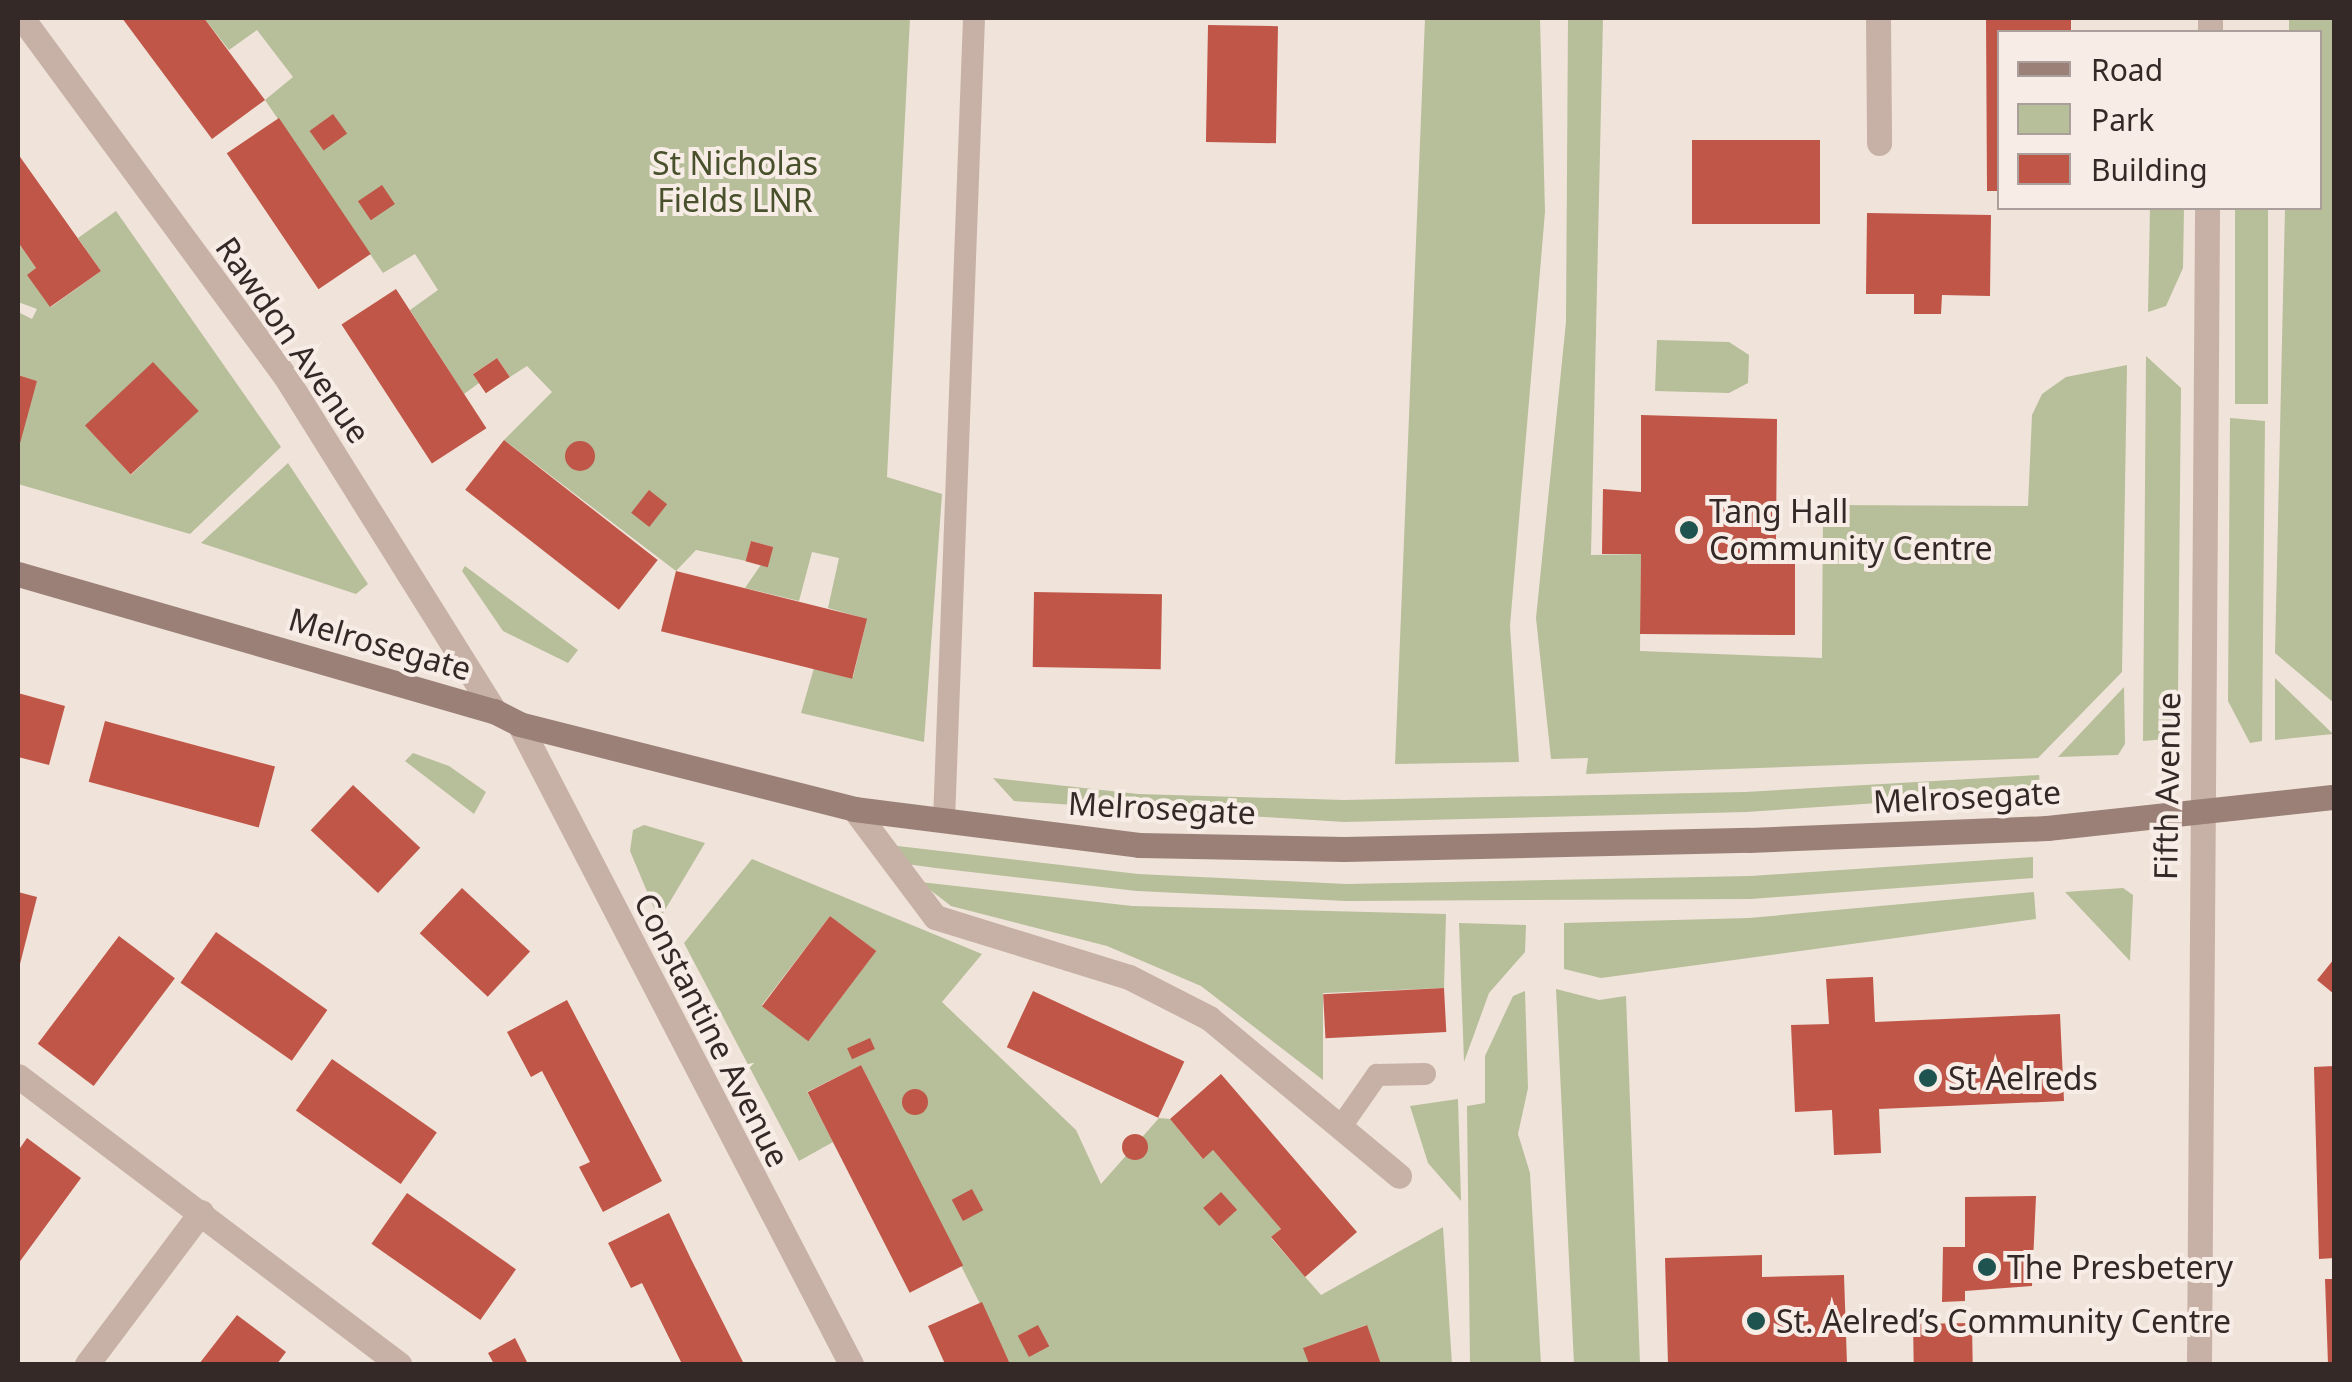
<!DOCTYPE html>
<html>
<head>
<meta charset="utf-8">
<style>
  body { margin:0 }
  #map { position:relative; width:2352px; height:1382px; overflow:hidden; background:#f0e3da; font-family:"Noto Sans",sans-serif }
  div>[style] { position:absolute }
  .green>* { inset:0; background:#b7be9a; transform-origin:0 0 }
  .building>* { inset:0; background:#c05647; transform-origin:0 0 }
  .round { border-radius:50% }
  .lane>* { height:22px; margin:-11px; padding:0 11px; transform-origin:11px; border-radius:11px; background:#c7b1a6 }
  .street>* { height:25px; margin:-12.5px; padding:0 12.5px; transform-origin:12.5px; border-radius:12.5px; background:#c7b1a6 }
  .secondary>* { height:25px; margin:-12.5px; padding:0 12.5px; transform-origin:12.5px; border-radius:12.5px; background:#9b8078 }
  .dots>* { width:28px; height:28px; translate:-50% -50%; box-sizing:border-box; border:5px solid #f8ede6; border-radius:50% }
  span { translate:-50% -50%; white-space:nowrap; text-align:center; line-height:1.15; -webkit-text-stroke:8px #f8ede6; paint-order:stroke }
  .park-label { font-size:32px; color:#48512c }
  .street-label { font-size:32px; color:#342927 }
  .poi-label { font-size:32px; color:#342927 }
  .left { translate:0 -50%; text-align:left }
  .frame { position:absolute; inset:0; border:20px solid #342927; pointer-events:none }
  .legend { position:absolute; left:1997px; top:30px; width:325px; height:180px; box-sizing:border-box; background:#f8ede6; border:2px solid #aa9f9a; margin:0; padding:12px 18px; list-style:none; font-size:30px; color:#342927 }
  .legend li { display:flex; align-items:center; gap:20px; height:50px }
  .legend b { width:50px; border:2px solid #aa9f9a }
</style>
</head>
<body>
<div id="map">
  <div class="green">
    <i style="clip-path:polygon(204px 18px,910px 18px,887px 477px,942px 494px,924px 742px,801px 713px,814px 668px,853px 677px,867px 619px,828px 608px,839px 558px,812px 552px,799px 601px,745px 588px,773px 547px,751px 541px,746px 561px,696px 550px,676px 571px,504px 440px,552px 392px,527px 366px,510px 377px,497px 358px,473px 374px,479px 383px,464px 394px,410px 310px,438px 290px,415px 254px,383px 273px,265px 100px,293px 77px,257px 30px,229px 50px)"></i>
    <i style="clip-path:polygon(1425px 18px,1540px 18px,1545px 212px,1510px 626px,1519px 762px,1395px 764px)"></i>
    <i style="clip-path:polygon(1568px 18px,1603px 18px,1591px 555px,1641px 554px,1640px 651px,1822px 658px,1823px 505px,2028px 506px,2032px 415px,2042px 394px,2066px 377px,2127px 365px,2122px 672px,2038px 758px,1586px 774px,1588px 758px,1551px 759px,1536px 618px,1566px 322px)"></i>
    <i style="clip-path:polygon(2289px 18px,2334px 18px,2334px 703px,2275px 653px,2285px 208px,2320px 208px,2320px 32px,2289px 32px)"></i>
    <i style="clip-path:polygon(2150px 208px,2184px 208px,2183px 268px,2166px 306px,2148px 312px)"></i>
    <i style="left:2235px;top:208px;width:33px;height:196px"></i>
    <i style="clip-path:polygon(evenodd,116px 211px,281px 447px,190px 534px,18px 484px,18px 440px,37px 381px,18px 375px,18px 312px,32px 319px,37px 309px,18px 302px,18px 242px,36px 268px,28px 275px,51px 307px,101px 271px,78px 238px,116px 211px,153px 363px,198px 411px,131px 475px,86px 426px,153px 363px)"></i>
    <i style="clip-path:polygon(1657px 340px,1729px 342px,1749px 355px,1748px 383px,1729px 393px,1655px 391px)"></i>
    <i style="clip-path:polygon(2146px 356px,2181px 388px,2178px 695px,2166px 739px,2143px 741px)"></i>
    <i style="clip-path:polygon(2230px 418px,2265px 421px,2262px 741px,2250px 743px,2228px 701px)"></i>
    <i style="clip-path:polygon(288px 463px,368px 584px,356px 594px,201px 543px)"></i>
    <i style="clip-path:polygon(465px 566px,578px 650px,568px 663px,503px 631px,462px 571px)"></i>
    <i style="clip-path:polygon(2275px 678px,2333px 734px,2275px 740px)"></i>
    <i style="clip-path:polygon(2124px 687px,2125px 744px,2118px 755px,2058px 757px)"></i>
    <i style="clip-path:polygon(413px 753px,449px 766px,486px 792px,474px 814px,405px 761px)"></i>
    <i style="clip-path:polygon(2039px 775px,2041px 792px,1746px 812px,1344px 822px,1014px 801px,993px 778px,1138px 794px,1344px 800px,1745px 792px)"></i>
    <i style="clip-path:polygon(644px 825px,705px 843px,659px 920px,630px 851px,633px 830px)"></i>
    <i style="clip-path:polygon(889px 845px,1138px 874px,1346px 884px,1751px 876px,2033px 857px,2033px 878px,1751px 899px,1346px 901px,1137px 891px,936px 868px,906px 864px)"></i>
    <i style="clip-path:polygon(evenodd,752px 859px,982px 954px,942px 1002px,1076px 1130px,1101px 1184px,1159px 1118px,1170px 1119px,1202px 1158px,1213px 1150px,1247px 1189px,1281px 1229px,1271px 1238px,1321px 1295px,1443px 1227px,1452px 1364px,1381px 1364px,1366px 1325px,1304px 1348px,1309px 1364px,1010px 1364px,861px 1065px,807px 1092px,833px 1142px,799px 1161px,684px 943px,752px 859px,830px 916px,876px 951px,809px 1040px,762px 1005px,830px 916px)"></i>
    <i style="clip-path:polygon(920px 882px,1132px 906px,1446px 914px,1444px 988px,1323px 993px,1323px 1080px,1201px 986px,1107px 946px,951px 906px)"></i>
    <i style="clip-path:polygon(2123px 888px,2133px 895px,2130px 961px,2065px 892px)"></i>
    <i style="clip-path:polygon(2034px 892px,2036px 919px,1601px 978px,1564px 969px,1564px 923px,1749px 918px)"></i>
    <i style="clip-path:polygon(1459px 923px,1526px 925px,1525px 952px,1489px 993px,1464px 1062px)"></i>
    <i style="clip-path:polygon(1556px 989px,1599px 1000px,1626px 996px,1640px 1364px,1574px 1364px)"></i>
    <i style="clip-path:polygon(1525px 991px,1528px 1088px,1518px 1134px,1530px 1173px,1541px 1364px,1470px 1364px,1467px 1106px,1485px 1103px,1485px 1056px,1513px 996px)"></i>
    <i style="clip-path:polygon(1458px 1099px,1461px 1201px,1428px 1163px,1410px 1106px)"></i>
  </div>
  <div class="building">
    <i style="clip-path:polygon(122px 18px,204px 18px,265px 100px,212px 139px)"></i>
    <i style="clip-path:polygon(1986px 18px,2071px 18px,2071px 32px,2000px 32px,2000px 191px,1987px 191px)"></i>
    <i style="left:1208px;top:25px;width:70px;height:117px;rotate:1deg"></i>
    <i style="left:333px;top:114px;width:24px;height:29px;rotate:54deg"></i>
    <i style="left:279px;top:118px;width:164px;height:63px;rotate:56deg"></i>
    <i style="left:1692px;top:140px;width:128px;height:84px"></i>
    <i style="clip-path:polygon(18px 154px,101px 271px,50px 307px,27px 275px,36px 268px,18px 242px)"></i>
    <i style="left:382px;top:185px;width:23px;height:29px;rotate:56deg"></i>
    <i style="clip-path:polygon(1867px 213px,1991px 215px,1990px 296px,1942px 295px,1941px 314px,1914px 314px,1914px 294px,1866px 294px)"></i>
    <i style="left:396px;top:289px;width:166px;height:65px;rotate:57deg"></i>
    <i style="left:497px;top:358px;width:23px;height:29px;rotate:56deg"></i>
    <i style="left:153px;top:362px;width:67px;height:93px;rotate:47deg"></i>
    <i style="clip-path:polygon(18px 375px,37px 381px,19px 447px,18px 447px)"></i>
    <i style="clip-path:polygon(1641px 415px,1777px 419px,1776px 542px,1795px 543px,1795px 635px,1640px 634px,1641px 554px,1602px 554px,1603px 489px,1641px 492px)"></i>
    <i style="left:504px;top:440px;width:195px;height:63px;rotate:38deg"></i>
    <i class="round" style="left:565px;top:441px;width:30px;height:30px"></i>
    <i style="left:649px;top:490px;width:23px;height:29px;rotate:38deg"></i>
    <i style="left:751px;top:541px;width:23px;height:21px;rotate:15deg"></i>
    <i style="left:676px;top:571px;width:197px;height:62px;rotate:14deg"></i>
    <i style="left:1034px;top:592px;width:128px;height:75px;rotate:1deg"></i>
    <i style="clip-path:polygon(18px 693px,65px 706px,49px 765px,18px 757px)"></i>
    <i style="left:105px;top:721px;width:176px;height:63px;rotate:15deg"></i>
    <i style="left:353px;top:785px;width:92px;height:62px;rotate:43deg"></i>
    <i style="left:462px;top:888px;width:93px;height:62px;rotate:43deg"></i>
    <i style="clip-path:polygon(18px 892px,37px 897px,19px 968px,18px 968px)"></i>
    <i style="left:830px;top:916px;width:58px;height:113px;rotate:37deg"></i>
    <i style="left:216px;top:932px;width:136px;height:62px;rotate:35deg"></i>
    <i style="left:119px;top:936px;width:70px;height:135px;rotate:37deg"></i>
    <i style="clip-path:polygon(2334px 959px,2334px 994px,2317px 980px)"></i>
    <i style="clip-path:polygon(1873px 977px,1875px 1022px,2060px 1014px,2064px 1101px,1879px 1109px,1881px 1153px,1834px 1155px,1832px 1110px,1795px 1112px,1791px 1025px,1829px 1024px,1826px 979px)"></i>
    <i style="left:1444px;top:988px;width:44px;height:121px;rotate:87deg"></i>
    <i style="left:1033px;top:991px;width:167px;height:62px;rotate:25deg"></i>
    <i style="clip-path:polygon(567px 1000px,662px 1181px,603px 1212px,579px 1167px,590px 1162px,542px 1071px,531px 1077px,507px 1032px)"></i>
    <i style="left:870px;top:1038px;width:12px;height:25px;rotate:66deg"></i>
    <i style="left:332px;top:1059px;width:128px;height:63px;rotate:35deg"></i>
    <i style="left:861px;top:1065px;width:225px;height:60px;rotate:63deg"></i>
    <i style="clip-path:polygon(2334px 1066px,2334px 1258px,2319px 1259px,2314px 1067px)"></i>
    <i style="clip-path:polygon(1221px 1074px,1357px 1232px,1305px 1277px,1271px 1237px,1281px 1229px,1213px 1150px,1203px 1159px,1170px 1119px)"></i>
    <i class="round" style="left:902px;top:1089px;width:26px;height:26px"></i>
    <i class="round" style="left:1122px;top:1134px;width:26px;height:26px"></i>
    <i style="clip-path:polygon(27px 1138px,81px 1178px,18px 1264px,18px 1151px)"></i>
    <i style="left:972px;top:1189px;width:24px;height:23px;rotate:62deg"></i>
    <i style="left:1221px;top:1192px;width:24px;height:24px;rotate:48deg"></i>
    <i style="left:407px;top:1193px;width:133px;height:62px;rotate:35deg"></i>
    <i style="clip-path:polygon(2036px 1196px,2032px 1286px,1965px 1291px,1965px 1301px,1942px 1302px,1943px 1247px,1965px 1247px,1965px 1197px)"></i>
    <i style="clip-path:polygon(669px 1213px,691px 1259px,744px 1364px,682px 1364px,642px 1283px,631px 1288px,608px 1243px)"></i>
    <i style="clip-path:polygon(1762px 1255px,1762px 1277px,1844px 1275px,1847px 1364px,1668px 1364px,1665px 1258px)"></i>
    <i style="clip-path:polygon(2325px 1279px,2334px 1279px,2334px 1364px,2328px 1364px)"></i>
    <i style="clip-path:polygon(982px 1302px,1010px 1364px,945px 1364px,928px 1326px)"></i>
    <i style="clip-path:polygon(237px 1315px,286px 1352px,277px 1364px,199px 1364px)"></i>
    <i style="left:1972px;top:1323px;width:41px;height:59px;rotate:89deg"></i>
    <i style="left:1038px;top:1325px;width:24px;height:23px;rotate:62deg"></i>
    <i style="clip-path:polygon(1367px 1325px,1381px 1364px,1309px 1364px,1303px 1348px)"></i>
    <i style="clip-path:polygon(515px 1338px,528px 1364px,494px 1364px,488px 1353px)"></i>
  </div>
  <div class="lane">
    <i style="left:944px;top:821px;width:804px;rotate:-87.86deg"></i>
    <i style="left:1340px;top:1128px;width:65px;rotate:-55.1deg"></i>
    <i style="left:1377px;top:1075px;width:48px;rotate:-1.2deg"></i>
  </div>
  <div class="street">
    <i style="left:22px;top:18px;width:444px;rotate:53.7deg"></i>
    <i style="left:285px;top:376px;width:395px;rotate:58deg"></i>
    <i style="left:1878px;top:18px;width:125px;rotate:89.5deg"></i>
    <i style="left:2210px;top:32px;width:14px;rotate:-90deg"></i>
    <i style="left:519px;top:724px;width:721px;rotate:62.58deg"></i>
    <i style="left:854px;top:809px;width:135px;rotate:53.1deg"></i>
    <i style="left:935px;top:917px;width:203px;rotate:17.2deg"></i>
    <i style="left:1129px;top:977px;width:90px;rotate:27.1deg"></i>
    <i style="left:1209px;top:1018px;width:247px;rotate:39.7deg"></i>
    <i style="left:18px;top:1076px;width:478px;rotate:37.1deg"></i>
    <i style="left:87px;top:1364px;width:190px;rotate:-53.1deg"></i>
    <i style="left:2199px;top:1364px;width:1156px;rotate:-89.6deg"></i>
  </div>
  <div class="secondary">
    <i style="left:18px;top:574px;width:495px;rotate:16.1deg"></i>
    <i style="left:494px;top:711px;width:28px;rotate:27deg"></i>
    <i style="left:519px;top:724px;width:346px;rotate:14.2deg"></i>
    <i style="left:854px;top:809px;width:287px;rotate:7.2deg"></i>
    <i style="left:1139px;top:845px;width:205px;rotate:1.1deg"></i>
    <i style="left:1344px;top:849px;width:405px;rotate:-1.3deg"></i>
    <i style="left:1749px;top:840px;width:298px;rotate:-2.3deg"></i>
    <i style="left:2047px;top:828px;width:289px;rotate:-6.2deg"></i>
  </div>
  <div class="dots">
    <i style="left:1689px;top:530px;background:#1e5350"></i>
    <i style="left:1928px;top:1078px;background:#1e5350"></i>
    <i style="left:1987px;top:1267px;background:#1e5350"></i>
    <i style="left:1756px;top:1321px;background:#1e5350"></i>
  </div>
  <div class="park-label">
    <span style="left:735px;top:182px">St Nicholas<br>Fields LNR</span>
  </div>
  <div class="street-label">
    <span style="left:293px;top:340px;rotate:55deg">Rawdon Avenue</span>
    <span style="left:380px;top:644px;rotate:16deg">Melrosegate</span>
    <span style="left:2167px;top:786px;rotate:-89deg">Fifth Avenue</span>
    <span style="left:1967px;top:797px;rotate:-3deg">Melrosegate</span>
    <span style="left:1162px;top:808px;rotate:3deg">Melrosegate</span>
    <span style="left:712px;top:1030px;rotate:63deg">Constantine Avenue</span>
  </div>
  <div class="poi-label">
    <span class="left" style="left:1709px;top:530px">Tang Hall<br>Community Centre</span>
    <span class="left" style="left:1948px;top:1078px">St Aelreds</span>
    <span class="left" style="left:2007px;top:1267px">The Presbetery</span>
    <span class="left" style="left:1776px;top:1321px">St. Aelred’s Community Centre</span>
  </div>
  <div class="frame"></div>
  <ul class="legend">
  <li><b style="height:12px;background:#9b8078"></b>Road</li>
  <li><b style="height:28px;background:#b7be9a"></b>Park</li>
  <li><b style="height:28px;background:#c05647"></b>Building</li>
  </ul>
</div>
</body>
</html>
